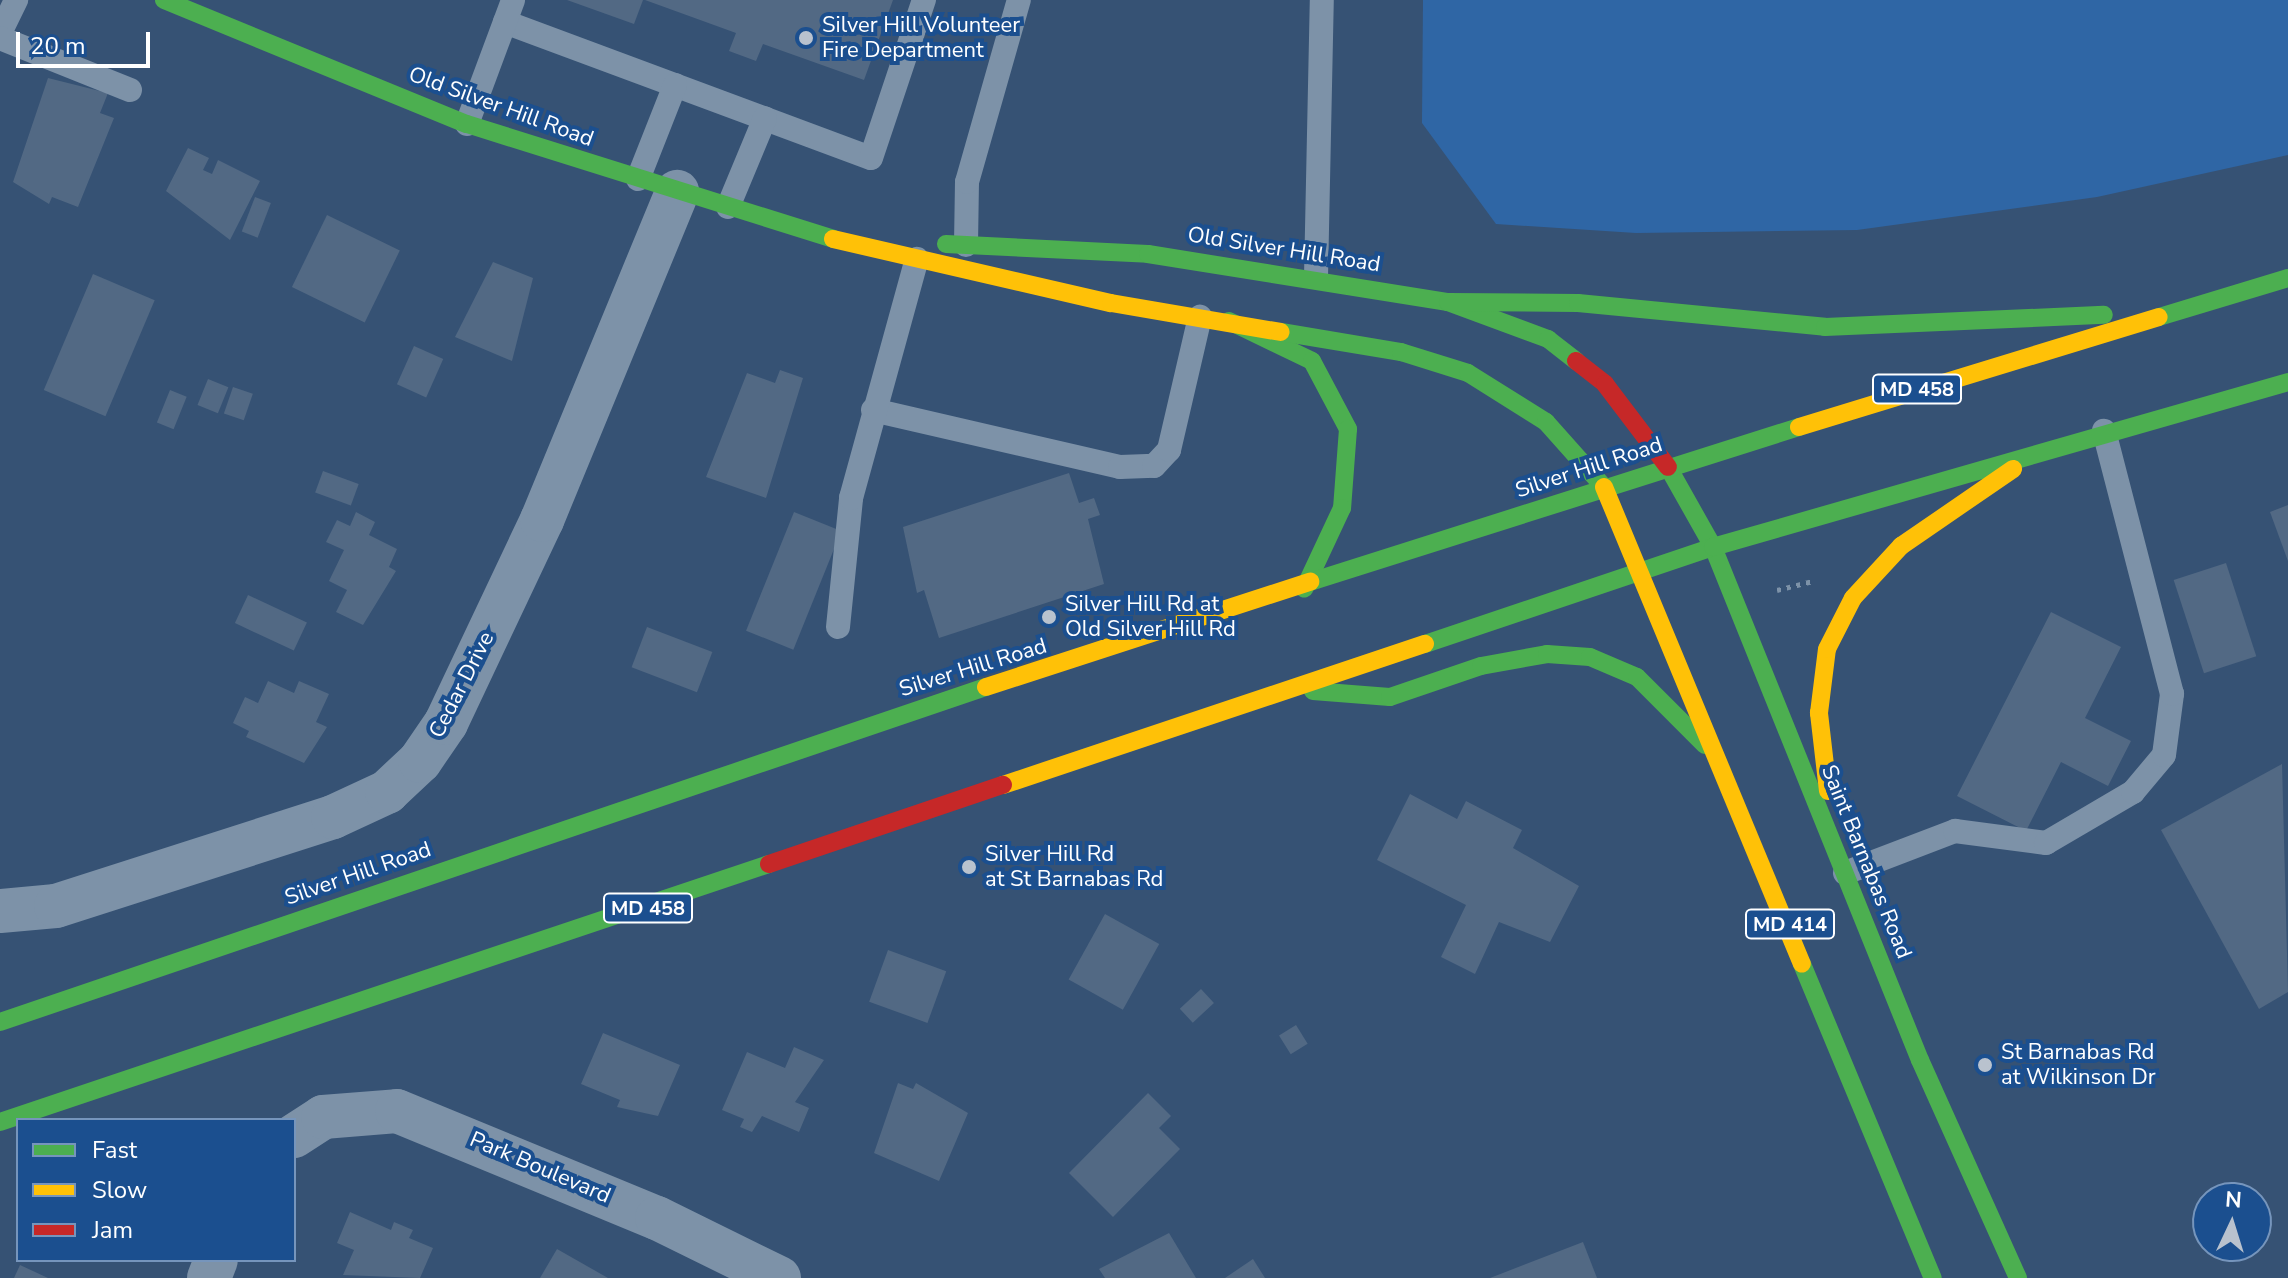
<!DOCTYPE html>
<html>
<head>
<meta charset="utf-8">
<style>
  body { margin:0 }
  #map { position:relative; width:2288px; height:1278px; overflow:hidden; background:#365274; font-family:"Nunito Sans",sans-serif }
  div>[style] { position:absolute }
  .green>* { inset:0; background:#2f66a5 }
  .building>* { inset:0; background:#526984; transform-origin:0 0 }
  .path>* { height:5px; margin-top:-2.5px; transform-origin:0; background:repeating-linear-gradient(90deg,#7d92a8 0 4px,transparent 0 10px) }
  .lane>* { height:24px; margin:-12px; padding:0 12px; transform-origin:12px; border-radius:12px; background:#7d92a8 }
  .street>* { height:44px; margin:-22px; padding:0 22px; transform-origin:22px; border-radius:22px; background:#7d92a8 }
  .fast>* { height:18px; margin:-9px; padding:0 9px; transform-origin:9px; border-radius:9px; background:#4caf50 }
  .slow>* { height:18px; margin:-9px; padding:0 9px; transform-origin:9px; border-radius:9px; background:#ffc107 }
  .jam>* { height:18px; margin:-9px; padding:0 9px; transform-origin:9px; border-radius:9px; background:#c62828 }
  .dots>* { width:22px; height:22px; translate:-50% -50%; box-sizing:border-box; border:4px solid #1b4f8f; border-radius:50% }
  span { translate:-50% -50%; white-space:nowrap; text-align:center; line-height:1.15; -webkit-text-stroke:8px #1b4f8f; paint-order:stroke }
  .shield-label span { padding:2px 6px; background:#1b4f8f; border:2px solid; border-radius:6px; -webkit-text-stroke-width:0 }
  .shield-label { font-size:20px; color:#fff; font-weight:700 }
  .poi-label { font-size:22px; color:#fff }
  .left { translate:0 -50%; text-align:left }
  .street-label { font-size:22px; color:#fff }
  .legend { position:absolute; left:16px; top:1118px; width:280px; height:144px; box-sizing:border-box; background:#1b4f8f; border:2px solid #7695bc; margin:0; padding:10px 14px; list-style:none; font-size:24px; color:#fff }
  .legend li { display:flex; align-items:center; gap:16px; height:40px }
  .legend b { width:40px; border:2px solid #7695bc }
  .north { position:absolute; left:2192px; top:1182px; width:80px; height:80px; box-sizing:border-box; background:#1b4f8f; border:2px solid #7695bc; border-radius:50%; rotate:4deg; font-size:22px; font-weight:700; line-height:32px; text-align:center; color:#fff }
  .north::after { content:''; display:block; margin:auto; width:28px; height:36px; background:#b9c2ce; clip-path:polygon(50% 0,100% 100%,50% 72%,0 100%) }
  .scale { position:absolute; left:16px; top:32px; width:134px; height:36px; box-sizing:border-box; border:4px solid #fff; border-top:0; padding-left:10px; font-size:24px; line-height:28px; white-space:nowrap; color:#fff; -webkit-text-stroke:6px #1b4f8f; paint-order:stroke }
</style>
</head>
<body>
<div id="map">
  <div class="green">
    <i style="clip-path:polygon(1423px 0,2288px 0,2288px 155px,2097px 197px,1857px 230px,1636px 233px,1496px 224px,1422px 123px)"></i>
  </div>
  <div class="building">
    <i style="clip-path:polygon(567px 0,643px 0,634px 24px)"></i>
    <i style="clip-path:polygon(645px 0,893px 0,864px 80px,763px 44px,756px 61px,729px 51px,736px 33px)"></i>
    <i style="clip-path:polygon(48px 78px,108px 93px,100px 113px,114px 118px,78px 207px,52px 197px,49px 204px,13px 182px)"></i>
    <i style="clip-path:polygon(188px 148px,209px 158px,203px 170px,212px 174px,218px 160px,260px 181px,230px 240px,166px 191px)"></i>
    <i style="left:255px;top:197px;width:17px;height:37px;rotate:21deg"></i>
    <i style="left:327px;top:215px;width:81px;height:80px;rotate:26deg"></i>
    <i style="clip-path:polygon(493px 262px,533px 278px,512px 361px,455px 337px)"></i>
    <i style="left:93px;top:274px;width:67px;height:126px;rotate:23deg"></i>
    <i style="left:414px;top:346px;width:32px;height:42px;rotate:24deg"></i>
    <i style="clip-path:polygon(780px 370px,803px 378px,766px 498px,706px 477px,747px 373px,775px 383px)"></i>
    <i style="left:208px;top:379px;width:22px;height:28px;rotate:22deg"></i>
    <i style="left:233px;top:387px;width:21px;height:28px;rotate:19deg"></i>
    <i style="left:170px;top:390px;width:18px;height:35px;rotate:22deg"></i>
    <i style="left:323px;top:471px;width:38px;height:23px;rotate:20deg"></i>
    <i style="clip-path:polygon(1069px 473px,1079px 503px,1094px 498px,1100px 515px,1088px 519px,1104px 584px,939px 638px,924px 590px,917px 593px,903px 527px)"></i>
    <i style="clip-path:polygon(2288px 505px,2288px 561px,2270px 512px)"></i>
    <i style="clip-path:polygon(356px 512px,375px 522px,369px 535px,397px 549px,389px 567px,396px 571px,363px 625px,336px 612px,347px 590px,329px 581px,344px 550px,326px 542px,337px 520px,350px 526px)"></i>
    <i style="left:794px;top:512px;width:51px;height:128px;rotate:22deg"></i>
    <i style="left:2226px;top:563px;width:98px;height:55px;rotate:72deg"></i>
    <i style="left:248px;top:595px;width:65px;height:31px;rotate:25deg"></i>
    <i style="clip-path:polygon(2051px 612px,2121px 647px,2085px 718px,2131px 741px,2108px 786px,2061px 762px,2026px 831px,1957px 796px)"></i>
    <i style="left:647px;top:627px;width:70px;height:43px;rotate:21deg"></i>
    <i style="clip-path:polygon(268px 681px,294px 693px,299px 681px,329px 694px,316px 722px,327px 727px,304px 763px,246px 737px,249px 731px,233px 723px,245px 697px,258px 703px)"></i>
    <i style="clip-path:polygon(2282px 764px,2288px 992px,2259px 1009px,2161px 830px)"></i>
    <i style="clip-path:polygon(1410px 794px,1457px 819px,1466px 801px,1522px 830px,1513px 848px,1579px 886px,1550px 942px,1499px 922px,1475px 974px,1441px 957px,1466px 905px,1377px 860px)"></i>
    <i style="left:1105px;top:914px;width:62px;height:75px;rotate:29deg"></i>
    <i style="left:888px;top:950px;width:62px;height:55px;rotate:20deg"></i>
    <i style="left:1201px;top:989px;width:19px;height:29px;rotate:47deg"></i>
    <i style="left:1296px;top:1025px;width:22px;height:20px;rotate:58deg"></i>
    <i style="clip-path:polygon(603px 1033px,680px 1065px,658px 1116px,617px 1107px,620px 1100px,581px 1084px)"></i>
    <i style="clip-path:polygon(794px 1047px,824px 1060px,795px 1102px,809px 1108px,799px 1132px,762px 1116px,752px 1132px,740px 1127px,744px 1119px,722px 1110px,747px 1052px,785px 1068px)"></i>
    <i style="clip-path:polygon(898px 1083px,913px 1089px,916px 1083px,968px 1113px,939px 1181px,874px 1153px)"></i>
    <i style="clip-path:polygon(1148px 1093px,1171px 1116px,1159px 1128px,1180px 1149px,1113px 1217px,1069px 1173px)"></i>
    <i style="clip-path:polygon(350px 1212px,391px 1230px,394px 1222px,413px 1230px,409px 1238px,433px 1248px,420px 1278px,343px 1275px,354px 1250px,337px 1243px)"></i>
    <i style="clip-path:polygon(1169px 1233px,1196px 1278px,1105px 1278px,1099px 1269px)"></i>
    <i style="clip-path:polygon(1583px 1242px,1597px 1278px,1490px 1278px)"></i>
    <i style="clip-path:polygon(557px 1249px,608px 1278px,540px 1278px)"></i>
    <i style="clip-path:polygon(1253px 1259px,1265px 1278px,1225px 1278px)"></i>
    <i style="clip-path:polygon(20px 1265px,48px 1278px,14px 1278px)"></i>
  </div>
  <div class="path">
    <i style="left:1777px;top:590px;width:37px;rotate:-14deg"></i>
  </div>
  <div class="lane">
    <i style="left:505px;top:22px;width:390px;rotate:20.4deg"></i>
    <i style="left:871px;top:158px;width:167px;rotate:-71.5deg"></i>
    <i style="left:0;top:33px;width:37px;rotate:-64deg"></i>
    <i style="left:0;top:38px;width:140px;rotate:21.8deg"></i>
    <i style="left:467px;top:124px;width:132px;rotate:-69.6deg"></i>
    <i style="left:638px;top:179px;width:101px;rotate:-68.5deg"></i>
    <i style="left:728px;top:207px;width:96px;rotate:-67.4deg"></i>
    <i style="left:966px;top:245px;width:63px;rotate:-89.1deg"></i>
    <i style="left:967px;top:182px;width:189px;rotate:-74.1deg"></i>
    <i style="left:1316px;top:277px;width:277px;rotate:-88.8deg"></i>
    <i style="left:873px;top:410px;width:253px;rotate:13deg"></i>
    <i style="left:1120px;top:467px;width:34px;rotate:-2deg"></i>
    <i style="left:1154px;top:466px;width:22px;rotate:-47deg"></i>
    <i style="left:1169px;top:450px;width:137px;rotate:-76.9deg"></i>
    <i style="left:838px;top:627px;width:130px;rotate:-84.2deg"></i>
    <i style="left:851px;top:498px;width:248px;rotate:-74.6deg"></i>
    <i style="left:1845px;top:873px;width:118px;rotate:-20.9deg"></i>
    <i style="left:1955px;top:831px;width:92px;rotate:7.5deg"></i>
    <i style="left:2046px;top:843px;width:101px;rotate:-30.4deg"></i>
    <i style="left:2133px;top:792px;width:48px;rotate:-50deg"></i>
    <i style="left:2164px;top:755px;width:62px;rotate:-82.5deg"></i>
    <i style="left:2172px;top:694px;width:272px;rotate:-104.5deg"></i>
  </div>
  <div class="street">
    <i style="left:0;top:911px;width:56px;rotate:-5.1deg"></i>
    <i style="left:56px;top:906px;width:291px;rotate:-17.8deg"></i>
    <i style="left:333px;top:817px;width:60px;rotate:-24.8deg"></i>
    <i style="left:387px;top:792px;width:45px;rotate:-43.2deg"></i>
    <i style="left:420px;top:761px;width:46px;rotate:-55.6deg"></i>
    <i style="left:446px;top:723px;width:225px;rotate:-64.7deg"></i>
    <i style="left:542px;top:520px;width:355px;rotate:-67.6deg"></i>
    <i style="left:294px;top:1136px;width:35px;rotate:-33deg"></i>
    <i style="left:323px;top:1117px;width:74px;rotate:-4.6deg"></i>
    <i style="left:397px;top:1111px;width:281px;rotate:22.4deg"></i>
    <i style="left:657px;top:1218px;width:136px;rotate:26.2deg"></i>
    <i style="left:209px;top:1278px;width:19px;rotate:-69deg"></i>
  </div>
  <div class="fast">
    <i style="left:164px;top:0;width:327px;rotate:22.3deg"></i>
    <i style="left:467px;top:124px;width:384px;rotate:17.4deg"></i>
    <i style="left:946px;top:244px;width:202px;rotate:2.8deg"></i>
    <i style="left:1148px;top:254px;width:304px;rotate:9.1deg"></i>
    <i style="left:1448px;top:302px;width:107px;rotate:20.3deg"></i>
    <i style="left:1548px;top:339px;width:36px;rotate:38deg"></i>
    <i style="left:1448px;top:302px;width:130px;rotate:0.4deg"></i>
    <i style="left:1578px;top:303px;width:248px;rotate:5.5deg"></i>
    <i style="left:1825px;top:327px;width:279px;rotate:-2.5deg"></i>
    <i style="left:2159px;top:317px;width:135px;rotate:-16.8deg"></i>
    <i style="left:1229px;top:321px;width:92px;rotate:25.7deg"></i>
    <i style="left:1312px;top:361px;width:77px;rotate:62.1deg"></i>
    <i style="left:1348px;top:429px;width:79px;rotate:94.3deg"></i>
    <i style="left:1342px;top:508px;width:89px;rotate:115.1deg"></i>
    <i style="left:1281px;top:332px;width:122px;rotate:9.5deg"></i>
    <i style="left:1401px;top:352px;width:70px;rotate:17.4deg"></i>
    <i style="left:1468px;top:373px;width:92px;rotate:32.1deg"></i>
    <i style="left:1546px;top:422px;width:87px;rotate:48.3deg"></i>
    <i style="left:1668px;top:467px;width:92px;rotate:60.6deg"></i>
    <i style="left:1713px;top:547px;width:553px;rotate:68.03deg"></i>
    <i style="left:1920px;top:1060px;width:239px;rotate:65.8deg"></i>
    <i style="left:1310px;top:582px;width:513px;rotate:-17.59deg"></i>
    <i style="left:1425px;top:644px;width:304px;rotate:-18.6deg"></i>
    <i style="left:1713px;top:547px;width:598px;rotate:-16.01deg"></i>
    <i style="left:1313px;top:691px;width:77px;rotate:4.5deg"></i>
    <i style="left:1390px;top:697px;width:96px;rotate:-18.8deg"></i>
    <i style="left:1481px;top:666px;width:67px;rotate:-10.3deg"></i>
    <i style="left:1547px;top:654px;width:43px;rotate:4deg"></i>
    <i style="left:1590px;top:657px;width:51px;rotate:23.1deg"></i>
    <i style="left:1637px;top:677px;width:96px;rotate:45deg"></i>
    <i style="left:1802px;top:964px;width:340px;rotate:67.4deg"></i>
    <i style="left:0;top:1022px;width:1041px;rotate:-18.77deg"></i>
    <i style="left:0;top:1122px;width:811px;rotate:-18.55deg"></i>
  </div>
  <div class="slow">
    <i style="left:833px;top:239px;width:285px;rotate:13deg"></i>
    <i style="left:1111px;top:303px;width:172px;rotate:9.7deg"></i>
    <i style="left:1799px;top:427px;width:376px;rotate:-17deg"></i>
    <i style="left:1604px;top:487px;width:516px;rotate:67.46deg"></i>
    <i style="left:986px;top:687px;width:341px;rotate:-18deg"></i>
    <i style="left:1003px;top:785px;width:445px;rotate:-18.5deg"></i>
    <i style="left:1828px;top:791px;width:79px;rotate:-96.6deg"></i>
    <i style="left:1819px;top:713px;width:64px;rotate:-82.9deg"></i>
    <i style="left:1827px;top:649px;width:57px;rotate:-63deg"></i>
    <i style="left:1853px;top:598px;width:71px;rotate:-47.3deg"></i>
    <i style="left:1901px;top:546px;width:136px;rotate:-34.5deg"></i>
  </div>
  <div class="jam">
    <i style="left:1576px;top:361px;width:37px;rotate:38deg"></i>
    <i style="left:1605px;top:384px;width:104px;rotate:52.8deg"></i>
    <i style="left:769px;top:864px;width:247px;rotate:-18.7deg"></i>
  </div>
  <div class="dots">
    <i style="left:806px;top:38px;background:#b9c2ce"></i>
    <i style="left:1049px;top:617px;background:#b9c2ce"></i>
    <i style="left:969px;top:867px;background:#b9c2ce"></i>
    <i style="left:1985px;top:1065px;background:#b9c2ce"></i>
  </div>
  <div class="shield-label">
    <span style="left:1917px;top:389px">MD 458</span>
    <span style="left:648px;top:908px">MD 458</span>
    <span style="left:1790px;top:924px">MD 414</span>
  </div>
  <div class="poi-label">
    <span class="left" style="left:822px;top:38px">Silver Hill Volunteer<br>Fire Department</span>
    <span class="left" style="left:1065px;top:617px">Silver Hill Rd at<br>Old Silver Hill Rd</span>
    <span class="left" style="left:985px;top:867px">Silver Hill Rd<br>at St Barnabas Rd</span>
    <span class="left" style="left:2001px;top:1065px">St Barnabas Rd<br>at Wilkinson Dr</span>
  </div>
  <div class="street-label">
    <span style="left:501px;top:107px;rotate:20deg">Old Silver Hill Road</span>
    <span style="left:1284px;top:250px;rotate:9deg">Old Silver Hill Road</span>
    <span style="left:1589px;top:468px;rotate:-18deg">Silver Hill Road</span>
    <span style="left:973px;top:668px;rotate:-17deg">Silver Hill Road</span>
    <span style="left:462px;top:685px;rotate:-63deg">Cedar Drive</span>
    <span style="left:1866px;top:862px;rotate:68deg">Saint Barnabas Road</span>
    <span style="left:358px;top:874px;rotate:-19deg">Silver Hill Road</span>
    <span style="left:540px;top:1168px;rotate:23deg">Park Boulevard</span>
  </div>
  <ul class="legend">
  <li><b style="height:10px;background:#4caf50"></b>Fast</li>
  <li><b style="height:10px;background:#ffc107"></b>Slow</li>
  <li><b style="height:10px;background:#c62828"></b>Jam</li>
  </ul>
  <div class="north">N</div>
  <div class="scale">20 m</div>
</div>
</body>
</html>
